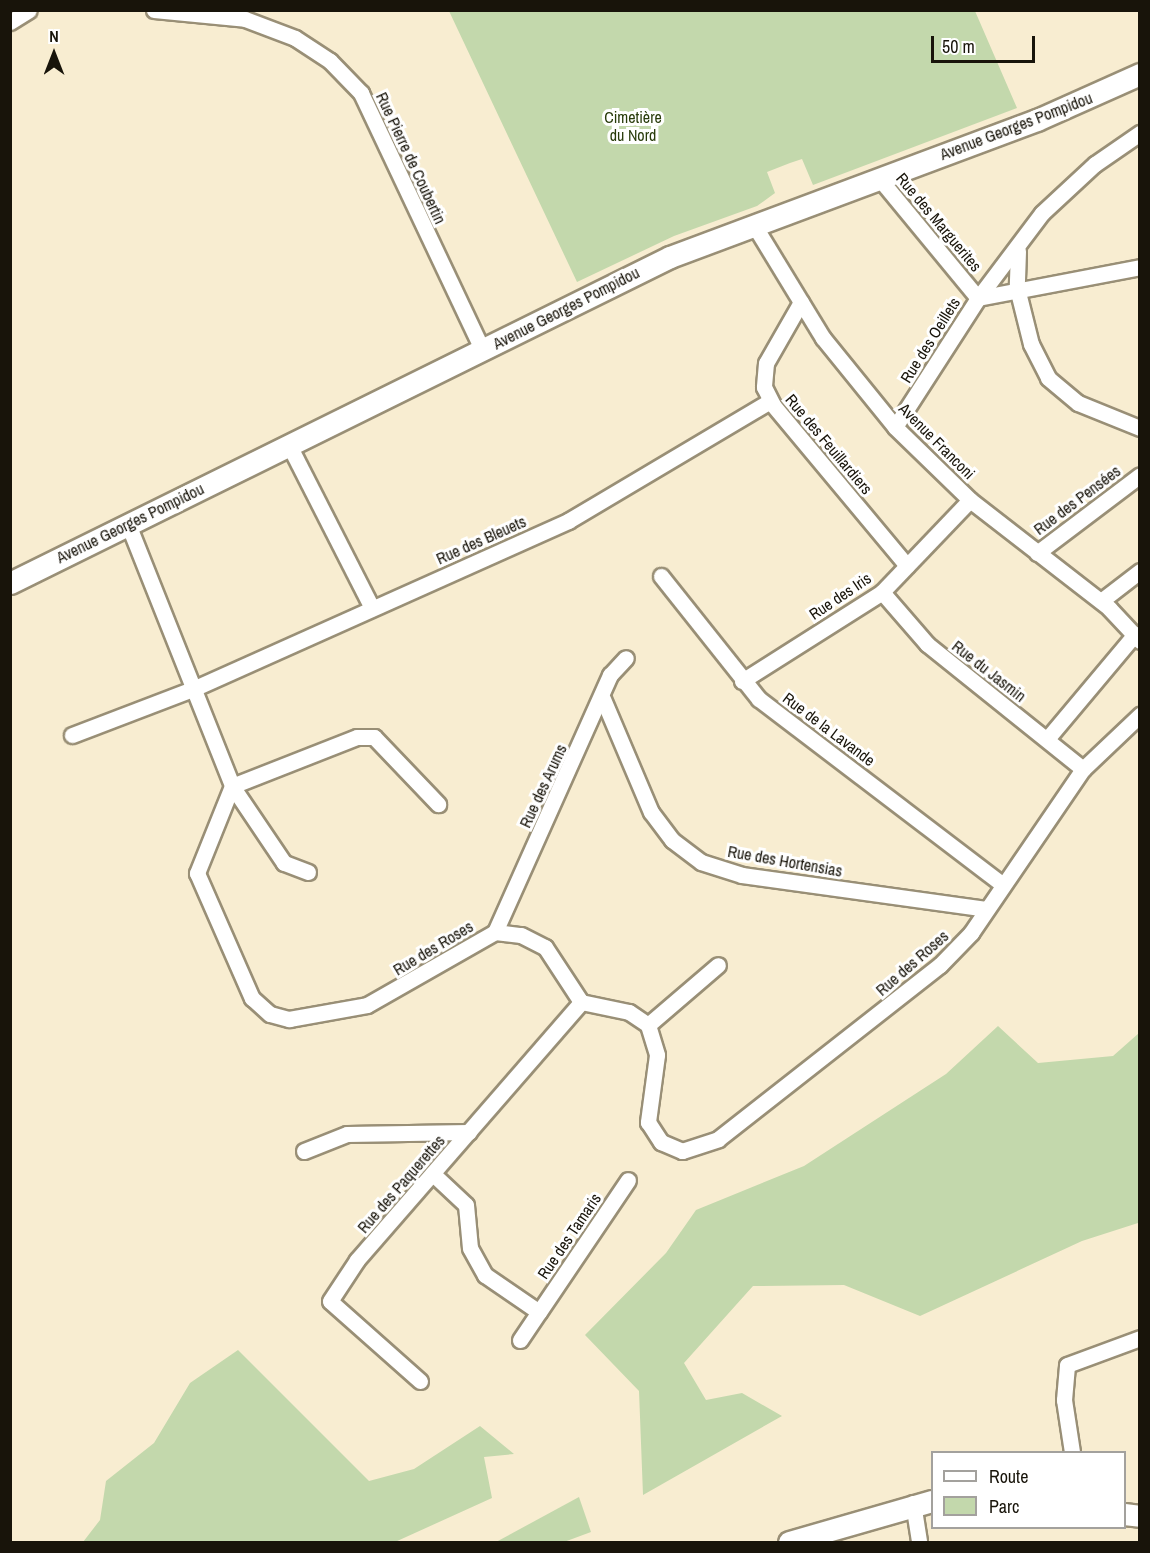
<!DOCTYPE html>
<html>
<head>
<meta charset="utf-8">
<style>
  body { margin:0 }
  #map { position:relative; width:1150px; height:1553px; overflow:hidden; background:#f8edd1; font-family:"Archivo Narrow",sans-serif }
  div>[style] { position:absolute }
  .green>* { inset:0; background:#c3d8ac }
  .roads { filter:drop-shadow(2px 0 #998f76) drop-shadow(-2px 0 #998f76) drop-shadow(0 2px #998f76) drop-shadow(0 -2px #998f76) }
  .street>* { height:15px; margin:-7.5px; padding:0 7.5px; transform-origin:7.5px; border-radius:7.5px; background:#fff }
  .secondary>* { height:21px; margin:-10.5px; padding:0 10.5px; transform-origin:10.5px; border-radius:10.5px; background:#fff }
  span { translate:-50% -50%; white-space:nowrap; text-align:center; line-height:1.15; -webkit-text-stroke:6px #fff; paint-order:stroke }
  .park-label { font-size:16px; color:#283b0a }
  .street-label { font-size:16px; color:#18140a }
  .frame { position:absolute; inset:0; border:12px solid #18140a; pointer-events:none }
  .legend { position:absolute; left:931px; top:1451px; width:195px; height:78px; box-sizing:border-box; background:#fff; border:2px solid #a3a19d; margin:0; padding:8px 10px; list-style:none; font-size:18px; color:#18140a }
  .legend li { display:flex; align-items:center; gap:12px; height:30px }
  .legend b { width:30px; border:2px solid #a3a19d }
  .north { position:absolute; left:24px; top:24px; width:60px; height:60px; -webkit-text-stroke:4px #fff; paint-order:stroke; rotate:0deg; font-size:16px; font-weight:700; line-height:24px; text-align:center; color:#18140a }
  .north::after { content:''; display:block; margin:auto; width:21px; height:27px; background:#18140a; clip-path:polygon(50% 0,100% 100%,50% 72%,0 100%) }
  .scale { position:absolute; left:931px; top:36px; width:104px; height:27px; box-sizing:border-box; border:3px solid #18140a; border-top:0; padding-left:8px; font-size:18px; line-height:21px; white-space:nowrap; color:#18140a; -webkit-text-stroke:4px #fff; paint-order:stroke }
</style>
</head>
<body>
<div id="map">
  <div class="green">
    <i style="clip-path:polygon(449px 11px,975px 11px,1017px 108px,813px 185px,802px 159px,790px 163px,767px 172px,775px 193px,757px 206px,674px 236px,577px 282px)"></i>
    <i style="clip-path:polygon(998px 1026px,1038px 1063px,1113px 1056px,1139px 1033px,1139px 1231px,1138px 1223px,1082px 1241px,920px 1316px,844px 1285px,753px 1286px,684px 1363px,706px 1400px,742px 1393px,782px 1416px,643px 1495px,639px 1391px,585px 1335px,666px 1253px,696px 1210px,804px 1166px,946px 1074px)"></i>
    <i style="clip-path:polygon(238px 1350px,369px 1481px,414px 1469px,480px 1426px,514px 1454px,484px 1457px,492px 1498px,395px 1542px,83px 1542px,100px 1520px,106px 1481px,154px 1443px,190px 1383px)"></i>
    <i style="clip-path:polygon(579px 1497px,591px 1532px,564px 1542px,496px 1542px)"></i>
  </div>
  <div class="roads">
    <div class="street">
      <i style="left:154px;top:10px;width:91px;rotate:5.6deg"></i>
      <i style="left:245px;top:19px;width:53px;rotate:20.8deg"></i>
      <i style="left:295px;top:38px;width:42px;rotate:33.3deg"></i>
      <i style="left:330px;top:61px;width:45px;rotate:45.9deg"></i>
      <i style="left:361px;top:93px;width:285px;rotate:64.7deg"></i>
      <i style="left:10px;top:22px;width:22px;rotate:-32deg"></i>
      <i style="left:879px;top:178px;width:156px;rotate:50.5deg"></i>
      <i style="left:978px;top:298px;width:165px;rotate:-10.8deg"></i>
      <i style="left:754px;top:225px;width:132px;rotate:58.6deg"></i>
      <i style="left:823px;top:338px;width:114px;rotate:51deg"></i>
      <i style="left:895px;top:427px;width:105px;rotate:44.2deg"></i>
      <i style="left:970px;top:500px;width:176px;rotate:37.8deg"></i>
      <i style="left:1109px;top:608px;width:45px;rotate:46.8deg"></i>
      <i style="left:1018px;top:251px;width:37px;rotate:92deg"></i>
      <i style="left:1017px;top:288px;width:58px;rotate:76deg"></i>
      <i style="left:1031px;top:344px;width:38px;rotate:63deg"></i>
      <i style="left:1048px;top:378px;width:39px;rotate:40deg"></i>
      <i style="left:1078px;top:403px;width:67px;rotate:22deg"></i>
      <i style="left:801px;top:302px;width:70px;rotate:119.8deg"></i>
      <i style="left:766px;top:363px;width:24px;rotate:95deg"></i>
      <i style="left:764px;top:387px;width:20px;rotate:63deg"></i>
      <i style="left:773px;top:405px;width:209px;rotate:50.2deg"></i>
      <i style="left:895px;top:427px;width:153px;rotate:-57.2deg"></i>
      <i style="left:978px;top:298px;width:106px;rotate:-53deg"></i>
      <i style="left:1042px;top:213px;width:72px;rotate:-42.8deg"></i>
      <i style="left:1095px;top:164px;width:55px;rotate:-34.6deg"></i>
      <i style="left:289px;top:445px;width:183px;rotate:63deg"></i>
      <i style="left:128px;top:524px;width:282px;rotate:68.3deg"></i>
      <i style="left:232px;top:786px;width:94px;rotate:111.9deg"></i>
      <i style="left:197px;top:873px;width:137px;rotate:66.3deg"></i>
      <i style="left:252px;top:998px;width:24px;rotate:42deg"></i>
      <i style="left:270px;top:1014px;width:20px;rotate:15deg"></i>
      <i style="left:289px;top:1019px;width:79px;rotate:-10.2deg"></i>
      <i style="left:367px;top:1005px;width:147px;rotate:-29.7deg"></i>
      <i style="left:495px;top:932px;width:26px;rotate:7deg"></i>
      <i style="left:521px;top:935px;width:27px;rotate:27deg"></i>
      <i style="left:545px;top:947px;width:66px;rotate:56.8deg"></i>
      <i style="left:581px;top:1002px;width:49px;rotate:11.8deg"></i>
      <i style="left:629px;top:1012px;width:23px;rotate:34deg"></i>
      <i style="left:648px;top:1025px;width:31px;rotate:73deg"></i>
      <i style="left:657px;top:1055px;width:68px;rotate:97.7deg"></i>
      <i style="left:648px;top:1122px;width:24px;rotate:57deg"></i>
      <i style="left:661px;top:1142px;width:23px;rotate:23deg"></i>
      <i style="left:682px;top:1151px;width:38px;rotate:-18deg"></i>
      <i style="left:718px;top:1139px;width:282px;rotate:-38.1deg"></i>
      <i style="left:940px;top:965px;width:45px;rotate:-45.9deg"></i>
      <i style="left:971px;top:933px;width:199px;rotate:-55.7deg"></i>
      <i style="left:1083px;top:769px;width:79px;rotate:-43.5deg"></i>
      <i style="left:1037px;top:553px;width:129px;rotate:-37.1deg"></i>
      <i style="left:661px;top:576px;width:157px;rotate:51.5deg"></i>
      <i style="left:759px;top:699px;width:305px;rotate:37.3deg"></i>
      <i style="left:882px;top:592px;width:69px;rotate:49.1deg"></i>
      <i style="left:927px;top:644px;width:200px;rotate:38.7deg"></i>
      <i style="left:1101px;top:601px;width:49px;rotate:-37.6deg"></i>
      <i style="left:742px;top:681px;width:166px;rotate:-32.4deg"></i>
      <i style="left:882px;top:592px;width:127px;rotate:-46.3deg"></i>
      <i style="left:603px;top:699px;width:123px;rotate:67deg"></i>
      <i style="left:651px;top:812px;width:35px;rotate:53deg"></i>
      <i style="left:672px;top:840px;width:36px;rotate:37deg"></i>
      <i style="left:701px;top:862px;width:43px;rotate:17.6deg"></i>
      <i style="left:742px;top:875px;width:246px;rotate:7.9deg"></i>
      <i style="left:72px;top:735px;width:132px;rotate:-20.9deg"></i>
      <i style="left:195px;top:688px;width:409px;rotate:-24.1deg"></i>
      <i style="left:568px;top:521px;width:235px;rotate:-30.7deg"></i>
      <i style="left:1047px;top:739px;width:137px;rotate:-50deg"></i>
      <i style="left:308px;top:872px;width:26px;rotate:-159deg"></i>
      <i style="left:284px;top:863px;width:93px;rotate:-124deg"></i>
      <i style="left:232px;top:786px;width:134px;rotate:-21.4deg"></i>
      <i style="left:357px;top:737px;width:17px"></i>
      <i style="left:374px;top:737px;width:93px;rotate:46.3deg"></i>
      <i style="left:495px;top:932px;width:282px;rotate:-65.9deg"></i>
      <i style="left:610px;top:675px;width:23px;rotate:-47deg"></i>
      <i style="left:648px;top:1025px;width:92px;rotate:-40.6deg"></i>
      <i style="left:304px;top:1151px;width:46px;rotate:-21.6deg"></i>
      <i style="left:347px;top:1134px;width:122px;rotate:-0.9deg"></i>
      <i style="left:433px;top:1174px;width:45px;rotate:43.2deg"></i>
      <i style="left:466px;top:1205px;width:43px;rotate:84.7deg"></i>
      <i style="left:470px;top:1248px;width:31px;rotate:61deg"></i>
      <i style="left:485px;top:1275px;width:65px;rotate:34.4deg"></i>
      <i style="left:539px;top:1312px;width:159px;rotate:-56deg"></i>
      <i style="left:520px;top:1340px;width:34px;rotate:-56deg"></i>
      <i style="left:420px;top:1381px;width:120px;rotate:-138.4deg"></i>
      <i style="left:330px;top:1301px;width:49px;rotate:-56.6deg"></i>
      <i style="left:357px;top:1260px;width:342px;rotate:-49deg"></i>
      <i style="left:1072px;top:1452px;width:53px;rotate:-98.7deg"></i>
      <i style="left:1064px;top:1400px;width:35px;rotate:-85deg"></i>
      <i style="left:1067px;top:1365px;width:78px;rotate:-20.3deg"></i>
      <i style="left:913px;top:1503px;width:39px;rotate:81deg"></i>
    </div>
    <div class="secondary">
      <i style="left:10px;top:583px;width:736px;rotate:-26.29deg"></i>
      <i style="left:670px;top:257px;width:392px;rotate:-20.5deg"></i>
      <i style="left:1037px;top:120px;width:113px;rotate:-24.1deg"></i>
      <i style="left:1124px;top:1514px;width:16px;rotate:7deg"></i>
      <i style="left:789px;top:1542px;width:149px;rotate:-16deg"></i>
    </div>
  </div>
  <div class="park-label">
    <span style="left:633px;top:126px">Cimetière<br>du Nord</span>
  </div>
  <div class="street-label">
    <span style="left:1016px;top:126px;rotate:-21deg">Avenue Georges Pompidou</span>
    <span style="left:411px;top:158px;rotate:65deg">Rue Pierre de Coubertin</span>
    <span style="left:939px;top:222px;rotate:50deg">Rue des Marguerites</span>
    <span style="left:566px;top:308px;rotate:-27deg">Avenue Georges Pompidou</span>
    <span style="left:930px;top:340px;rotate:-58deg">Rue des Oeillets</span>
    <span style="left:937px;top:441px;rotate:45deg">Avenue Franconi</span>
    <span style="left:829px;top:444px;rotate:50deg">Rue des Feuillardiers</span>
    <span style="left:1077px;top:500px;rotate:-37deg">Rue des Pensées</span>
    <span style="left:130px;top:523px;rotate:-26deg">Avenue Georges Pompidou</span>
    <span style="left:481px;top:540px;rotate:-24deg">Rue des Bleuets</span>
    <span style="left:840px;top:596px;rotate:-34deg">Rue des Iris</span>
    <span style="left:989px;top:671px;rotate:38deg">Rue du Jasmin</span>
    <span style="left:829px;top:729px;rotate:37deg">Rue de la Lavande</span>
    <span style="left:543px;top:786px;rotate:-65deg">Rue des Arums</span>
    <span style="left:785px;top:861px;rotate:10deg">Rue des Hortensias</span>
    <span style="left:433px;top:948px;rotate:-31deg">Rue des Roses</span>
    <span style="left:912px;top:963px;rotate:-41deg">Rue des Roses</span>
    <span style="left:401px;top:1184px;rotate:-49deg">Rue des Paquerettes</span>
    <span style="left:569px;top:1236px;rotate:-56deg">Rue des Tamaris</span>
  </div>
  <div class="frame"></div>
  <ul class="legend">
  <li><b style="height:8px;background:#fff"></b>Route</li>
  <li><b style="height:16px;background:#c3d8ac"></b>Parc</li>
  </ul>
  <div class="north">N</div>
  <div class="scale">50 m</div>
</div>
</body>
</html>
